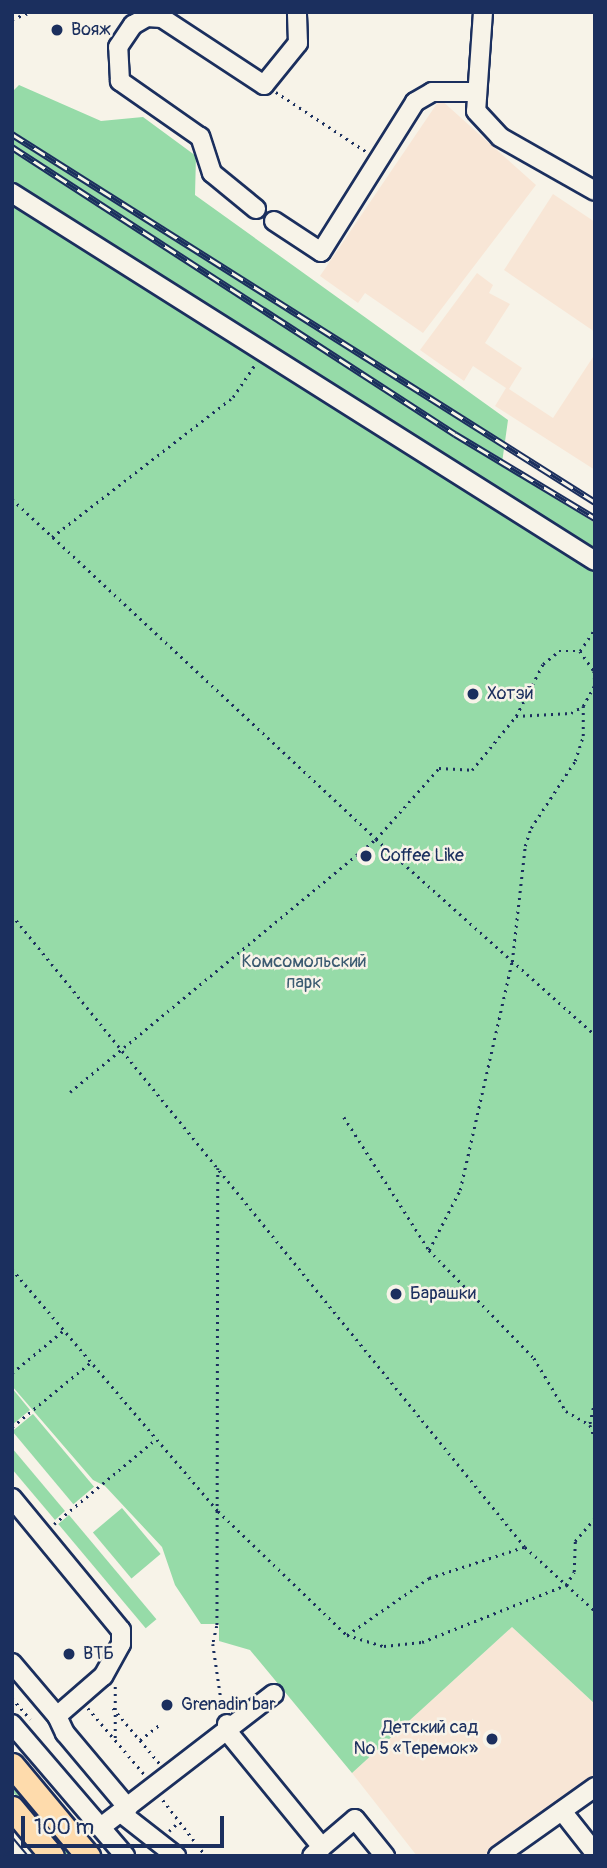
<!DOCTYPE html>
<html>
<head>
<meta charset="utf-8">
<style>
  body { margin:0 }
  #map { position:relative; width:607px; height:1868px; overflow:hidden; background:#f7f3e8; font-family:Pangolin,sans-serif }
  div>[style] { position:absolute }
  .built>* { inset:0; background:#f8e6d6 }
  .green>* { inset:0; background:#96dba8; transform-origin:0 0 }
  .path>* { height:2.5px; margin-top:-1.25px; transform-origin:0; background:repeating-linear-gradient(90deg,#1b2f5e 0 2px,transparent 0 7px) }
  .roads { filter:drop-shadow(2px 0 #1b2f5e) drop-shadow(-2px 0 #1b2f5e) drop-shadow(0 2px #1b2f5e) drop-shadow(0 -2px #1b2f5e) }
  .minor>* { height:18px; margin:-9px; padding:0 9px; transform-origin:9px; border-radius:9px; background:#f7f3e8 }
  .major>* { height:23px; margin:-11.5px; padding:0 11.5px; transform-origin:11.5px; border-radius:11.5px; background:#fedbac }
  .tram>* { height:2px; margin:-1px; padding:0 1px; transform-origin:1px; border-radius:1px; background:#1b2f5e }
  .rail>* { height:7px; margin-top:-3.5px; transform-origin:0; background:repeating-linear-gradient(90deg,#f7f3e8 0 13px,#1b2f5e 0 26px); box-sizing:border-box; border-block:2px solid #1b2f5e }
  .dots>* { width:19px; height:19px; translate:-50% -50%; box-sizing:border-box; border:4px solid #f7f3e8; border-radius:50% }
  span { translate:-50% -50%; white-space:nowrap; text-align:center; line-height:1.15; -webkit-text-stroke:5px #f7f3e8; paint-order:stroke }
  .poi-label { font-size:18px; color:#1b2f5e }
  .left { translate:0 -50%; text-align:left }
  .right { translate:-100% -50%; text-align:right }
  .park-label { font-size:18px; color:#3a5a70 }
  .frame { position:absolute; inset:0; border:14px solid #1b2f5e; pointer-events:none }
  .scale { position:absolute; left:21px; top:1816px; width:203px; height:32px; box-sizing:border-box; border:4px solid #1b2f5e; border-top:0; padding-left:9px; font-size:21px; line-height:24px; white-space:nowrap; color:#1b2f5e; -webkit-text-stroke:5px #f7f3e8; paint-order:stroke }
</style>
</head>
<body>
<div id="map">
  <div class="built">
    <i style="clip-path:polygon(440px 99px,536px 185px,423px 333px,365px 293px,358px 303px,320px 276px)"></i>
    <i style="clip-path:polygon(553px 194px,595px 222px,595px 332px,504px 270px)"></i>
    <i style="clip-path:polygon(477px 273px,493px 285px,489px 293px,510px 304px,485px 343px,522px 368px,509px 389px,553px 418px,595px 354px,595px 470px,495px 406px,506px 388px,473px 366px,464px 381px,420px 350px)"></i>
    <i style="clip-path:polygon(512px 1627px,595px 1704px,595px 1777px,489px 1856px,417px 1856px,352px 1773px)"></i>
  </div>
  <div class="green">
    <i style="clip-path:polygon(19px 85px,101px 121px,143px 117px,196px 156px,195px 195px,508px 420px,502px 463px,595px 523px,595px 1704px,512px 1627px,352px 1773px,250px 1650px,219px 1641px,219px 1624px,201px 1624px,175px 1585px,162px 1547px,105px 1486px,93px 1480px,12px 1386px,12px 92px)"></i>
    <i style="clip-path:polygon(12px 1388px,30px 1410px,12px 1425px)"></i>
    <i style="left:33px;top:1414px;width:95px;height:27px;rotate:50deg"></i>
    <i style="clip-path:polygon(12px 1448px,65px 1511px,55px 1520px,12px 1469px)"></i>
    <i style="left:122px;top:1508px;width:60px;height:38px;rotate:50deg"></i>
    <i style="left:69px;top:1515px;width:136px;height:14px;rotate:50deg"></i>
    <i style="clip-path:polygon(12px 1782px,74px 1856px,67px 1856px,12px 1791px)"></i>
  </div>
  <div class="path">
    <i style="left:12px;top:19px;width:20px;rotate:-20deg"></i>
    <i style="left:276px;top:92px;width:109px;rotate:33.4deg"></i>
    <i style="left:12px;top:499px;width:498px;rotate:43deg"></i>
    <i style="left:376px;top:839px;width:294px;rotate:41.8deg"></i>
    <i style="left:52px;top:537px;width:229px;rotate:-37.7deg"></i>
    <i style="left:233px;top:397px;width:41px;rotate:-55.9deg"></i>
    <i style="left:580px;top:651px;width:24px;rotate:55deg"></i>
    <i style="left:594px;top:671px;width:11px;rotate:85deg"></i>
    <i style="left:516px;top:716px;width:55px;rotate:-3.1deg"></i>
    <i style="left:571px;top:713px;width:14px;rotate:-30deg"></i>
    <i style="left:583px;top:706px;width:25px;rotate:-61deg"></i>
    <i style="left:12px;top:915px;width:814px;rotate:50.93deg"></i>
    <i style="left:525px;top:1547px;width:95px;rotate:42.4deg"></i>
    <i style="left:70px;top:1092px;width:397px;rotate:-39.6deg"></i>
    <i style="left:376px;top:839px;width:95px;rotate:-48.4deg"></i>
    <i style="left:439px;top:768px;width:33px;rotate:3deg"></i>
    <i style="left:472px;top:770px;width:70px;rotate:-50.8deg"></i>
    <i style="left:516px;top:716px;width:59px;rotate:-62.6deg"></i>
    <i style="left:543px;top:664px;width:21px;rotate:-39deg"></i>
    <i style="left:559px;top:651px;width:21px"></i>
    <i style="left:580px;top:651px;width:27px;rotate:-56deg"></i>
    <i style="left:344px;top:1117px;width:158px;rotate:57.4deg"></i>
    <i style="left:429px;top:1250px;width:151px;rotate:45.8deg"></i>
    <i style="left:534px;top:1358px;width:62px;rotate:58.9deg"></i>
    <i style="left:566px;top:1411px;width:28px;rotate:30deg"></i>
    <i style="left:218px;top:1168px;width:458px;rotate:90.1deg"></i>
    <i style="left:217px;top:1626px;width:18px;rotate:103deg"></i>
    <i style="left:213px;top:1644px;width:56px;rotate:81.7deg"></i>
    <i style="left:221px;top:1699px;width:11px;rotate:56deg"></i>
    <i style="left:429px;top:1250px;width:68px;rotate:-62.7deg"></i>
    <i style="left:460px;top:1190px;width:234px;rotate:-77.2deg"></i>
    <i style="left:512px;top:962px;width:117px;rotate:-83.6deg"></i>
    <i style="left:525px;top:846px;width:19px;rotate:-72deg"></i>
    <i style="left:531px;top:828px;width:80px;rotate:-56.7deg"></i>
    <i style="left:575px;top:761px;width:26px;rotate:-72deg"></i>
    <i style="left:583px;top:736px;width:30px;rotate:-90deg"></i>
    <i style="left:12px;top:1269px;width:318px;rotate:49.6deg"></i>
    <i style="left:218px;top:1511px;width:179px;rotate:43.9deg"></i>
    <i style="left:347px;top:1635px;width:39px;rotate:17deg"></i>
    <i style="left:384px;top:1646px;width:38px;rotate:-6deg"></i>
    <i style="left:422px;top:1642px;width:155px;rotate:-21.6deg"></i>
    <i style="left:566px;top:1585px;width:15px;rotate:-58deg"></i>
    <i style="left:574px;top:1572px;width:31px;rotate:-88deg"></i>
    <i style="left:575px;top:1541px;width:30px;rotate:-49deg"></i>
    <i style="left:12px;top:1373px;width:67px;rotate:-39.6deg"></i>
    <i style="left:595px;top:1401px;width:25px;rotate:102deg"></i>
    <i style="left:590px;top:1425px;width:15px;rotate:70deg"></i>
    <i style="left:12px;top:1427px;width:102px;rotate:-39.4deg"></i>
    <i style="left:54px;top:1524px;width:133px;rotate:-39.8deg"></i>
    <i style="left:347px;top:1635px;width:100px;rotate:-34.8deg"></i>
    <i style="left:429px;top:1578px;width:100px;rotate:-18.1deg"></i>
    <i style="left:12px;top:1698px;width:28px;rotate:49deg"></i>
    <i style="left:88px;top:1708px;width:88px;rotate:49.6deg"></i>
    <i style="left:113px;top:1708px;width:73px;rotate:50deg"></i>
    <i style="left:115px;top:1738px;width:53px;rotate:-90deg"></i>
    <i style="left:140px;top:1740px;width:24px;rotate:-38deg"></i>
    <i style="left:163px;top:1800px;width:71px;rotate:52.5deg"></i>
    <i style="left:169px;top:1831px;width:13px;rotate:-42deg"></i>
  </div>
  <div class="roads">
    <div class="minor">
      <i style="left:483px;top:12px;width:99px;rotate:94deg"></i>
      <i style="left:476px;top:111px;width:35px;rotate:47deg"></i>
      <i style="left:500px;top:137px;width:109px;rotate:29.6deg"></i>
      <i style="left:12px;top:193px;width:689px;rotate:32.26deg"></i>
      <i style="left:256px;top:209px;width:57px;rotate:-140.7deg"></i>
      <i style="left:212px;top:173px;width:38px;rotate:-108deg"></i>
      <i style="left:200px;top:137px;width:98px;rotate:-145deg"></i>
      <i style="left:120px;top:81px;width:34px;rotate:-93deg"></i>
      <i style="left:118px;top:47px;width:27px;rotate:-56deg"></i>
      <i style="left:133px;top:25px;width:16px;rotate:-30deg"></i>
      <i style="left:147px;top:17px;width:15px;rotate:4deg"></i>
      <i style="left:162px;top:18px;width:122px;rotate:33.3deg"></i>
      <i style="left:264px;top:85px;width:54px;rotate:-51deg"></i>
      <i style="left:298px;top:43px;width:31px;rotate:-92deg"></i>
      <i style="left:274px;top:221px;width:56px;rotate:33.4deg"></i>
      <i style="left:321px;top:252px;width:177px;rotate:-57.9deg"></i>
      <i style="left:415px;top:102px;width:20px;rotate:-30deg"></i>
      <i style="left:432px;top:92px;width:43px"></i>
      <i style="left:12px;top:1498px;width:171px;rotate:50.5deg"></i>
      <i style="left:121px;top:1630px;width:14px;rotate:90deg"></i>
      <i style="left:121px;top:1644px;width:37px;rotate:119deg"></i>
      <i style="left:103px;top:1676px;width:61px;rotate:139deg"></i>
      <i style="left:57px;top:1716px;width:19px;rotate:65deg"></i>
      <i style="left:65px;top:1733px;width:98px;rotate:50deg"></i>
      <i style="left:12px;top:1663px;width:70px;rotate:49.7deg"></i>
      <i style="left:12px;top:1724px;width:174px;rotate:49.4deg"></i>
      <i style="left:227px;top:1724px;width:7px;rotate:90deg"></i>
      <i style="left:227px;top:1731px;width:150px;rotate:50.7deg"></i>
      <i style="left:322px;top:1847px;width:13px;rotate:138deg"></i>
      <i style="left:562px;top:1811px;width:53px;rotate:51.8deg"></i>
      <i style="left:121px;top:1813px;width:70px;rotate:38deg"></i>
      <i style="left:101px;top:1827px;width:218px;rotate:-37.6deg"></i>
      <i style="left:322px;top:1847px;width:43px;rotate:-40.3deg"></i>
      <i style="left:355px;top:1819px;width:48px;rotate:51deg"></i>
      <i style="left:498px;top:1856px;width:119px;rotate:-35.4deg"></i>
    </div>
    <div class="major">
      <i style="left:12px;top:1765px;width:119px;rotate:50.1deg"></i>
      <i style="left:12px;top:1808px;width:62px;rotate:50.2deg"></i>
    </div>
  </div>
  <div class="tram">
    <i style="left:12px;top:1837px;width:25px;rotate:50deg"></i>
  </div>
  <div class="rail">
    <i style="left:12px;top:134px;width:689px;rotate:32.26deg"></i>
    <i style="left:12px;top:147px;width:528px;rotate:32.94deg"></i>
    <i style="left:455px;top:434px;width:163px;rotate:31deg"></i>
  </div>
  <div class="dots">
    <i style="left:57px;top:30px;background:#1b2f5e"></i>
    <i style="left:473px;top:694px;background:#1b2f5e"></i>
    <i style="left:366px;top:856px;background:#1b2f5e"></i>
    <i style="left:396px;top:1294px;background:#1b2f5e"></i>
    <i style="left:69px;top:1654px;background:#1b2f5e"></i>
    <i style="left:167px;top:1705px;background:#1b2f5e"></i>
    <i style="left:492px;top:1739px;background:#1b2f5e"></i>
  </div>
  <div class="poi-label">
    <span class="left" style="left:71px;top:30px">Вояж</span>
    <span class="left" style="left:487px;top:694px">Хотэй</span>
    <span class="left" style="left:380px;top:856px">Coffee Like</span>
    <span class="left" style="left:410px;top:1294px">Барашки</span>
    <span class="left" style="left:83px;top:1654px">ВТБ</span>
    <span class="left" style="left:181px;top:1705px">Grenadin bar</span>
    <span class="right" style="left:478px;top:1739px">Детский сад<br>№ 5 «Теремок»</span>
  </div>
  <div class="park-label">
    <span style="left:304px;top:973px">Комсомольский<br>парк</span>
  </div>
  <div class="frame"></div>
  <div class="scale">100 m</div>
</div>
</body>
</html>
